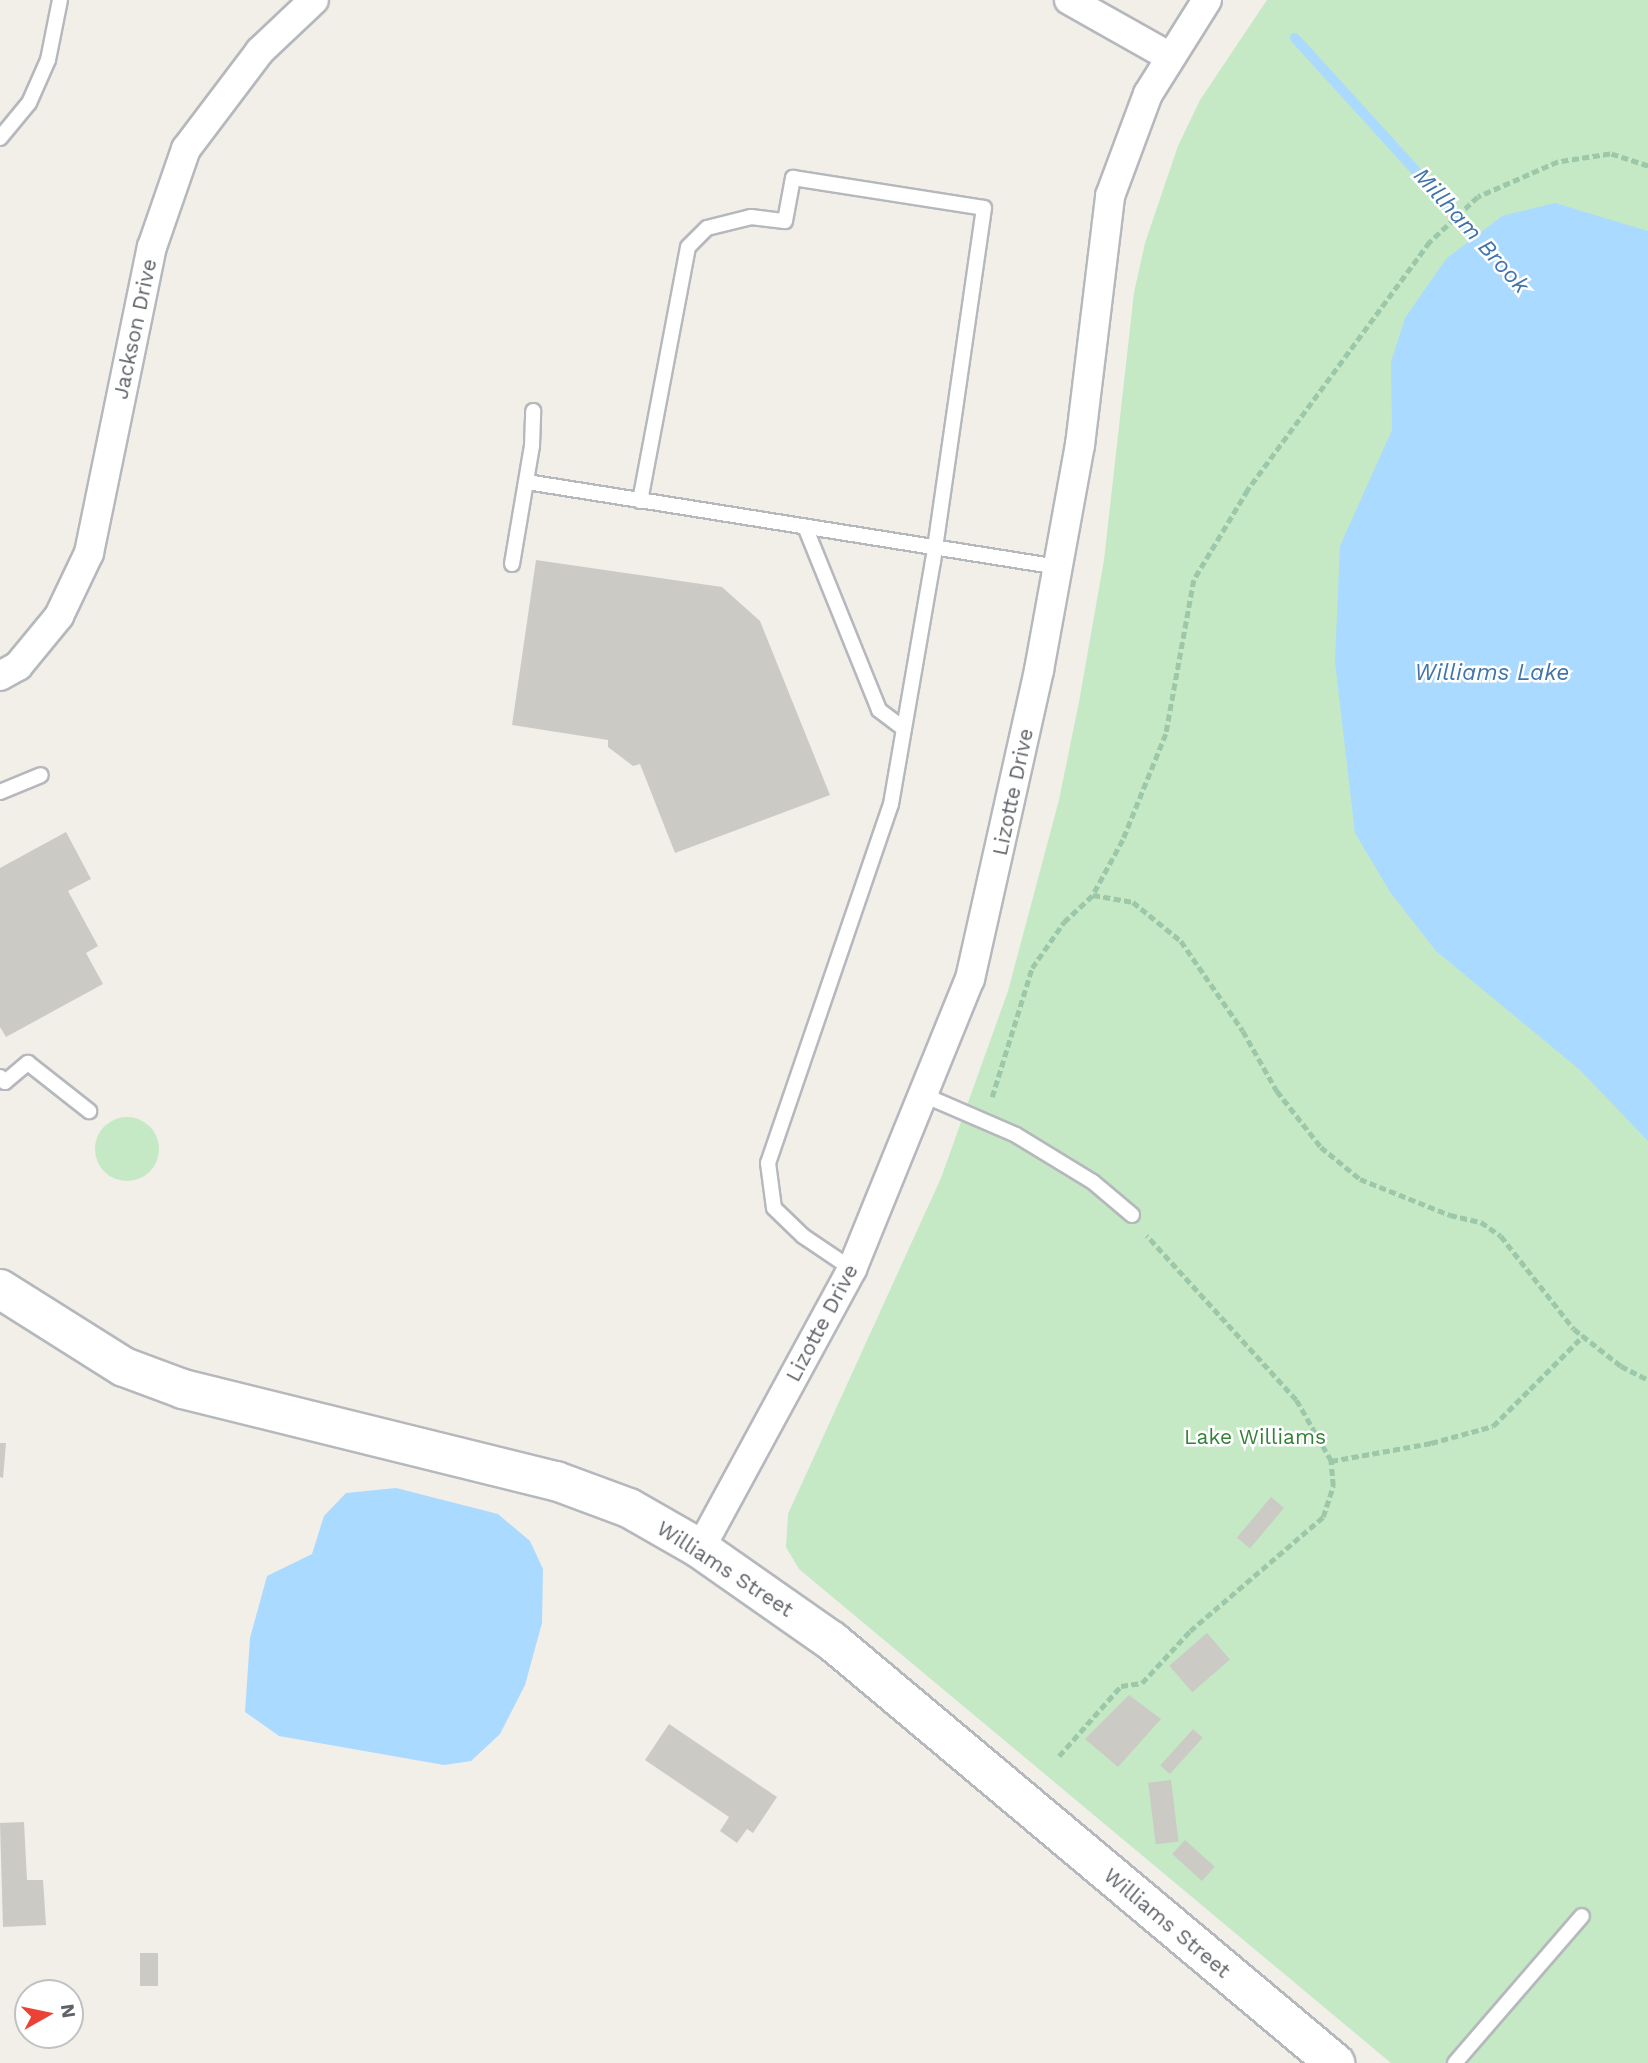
<!DOCTYPE html>
<html>
<head>
<meta charset="utf-8">
<style>
  body { margin:0 }
  #map { position:relative; width:1648px; height:2063px; overflow:hidden; background:#f1efe8; font-family:"Work Sans",sans-serif }
  div>[style] { position:absolute }
  .green>* { inset:0; background:#c5e8c5 }
  .round { border-radius:50% }
  .water>* { inset:0; background:#aadaff }
  .stream>* { height:10px; margin:-5px; padding:0 5px; transform-origin:5px; border-radius:5px; background:#aadaff }
  .building>* { inset:0; background:#cccac5; transform-origin:0 0 }
  .path>* { height:4.5px; margin-top:-2.25px; transform-origin:0; background:repeating-linear-gradient(90deg,#9cc7a9 0 7px,transparent 0 10.5px) }
  .roads { filter:drop-shadow(2px 0 #b5b8bc) drop-shadow(-2px 0 #b5b8bc) drop-shadow(0 2px #b5b8bc) drop-shadow(0 -2px #b5b8bc) }
  .lane>* { height:14px; margin:-7px; padding:0 7px; transform-origin:7px; border-radius:7px; background:#fff }
  .street>* { height:28px; margin:-14px; padding:0 14px; transform-origin:14px; border-radius:14px; background:#fff }
  .secondary>* { height:38px; margin:-19px; padding:0 19px; transform-origin:19px; border-radius:19px; background:#fff }
  span { translate:-50% -50%; white-space:nowrap; text-align:center; line-height:1.15; -webkit-text-stroke:5px #fff; paint-order:stroke }
  .street-label { font-size:21px; color:#5f6368 }
  .park-label { font-size:21px; color:#348238 }
  .water-label { font-size:23px; color:#4174aa; font-style:italic }
  .north { position:absolute; left:14px; top:1979px; width:70px; height:70px; box-sizing:border-box; background:#fff; border:2px solid #bfc1c3; border-radius:50%; rotate:81deg; font-size:19px; font-weight:700; line-height:28px; text-align:center; color:#5f6368 }
  .north::after { content:''; display:block; margin:auto; width:24px; height:32px; background:#ea4335; clip-path:polygon(50% 0,100% 100%,50% 72%,0 100%) }
</style>
</head>
<body>
<div id="map">
  <div class="green">
    <i style="clip-path:polygon(1267px 0,1648px 0,1648px 2063px,1391px 2063px,799px 1569px,786px 1547px,788px 1514px,941px 1178px,1008px 991px,1059px 800px,1079px 702px,1104px 560px,1134px 293px,1145px 243px,1178px 146px,1200px 100px)"></i>
    <i class="round" style="left:95px;top:1117px;width:64px;height:64px"></i>
  </div>
  <div class="water">
    <i style="clip-path:polygon(1555px 203px,1648px 231px,1648px 1141px,1580px 1070px,1436px 951px,1390px 892px,1355px 833px,1335px 662px,1340px 546px,1392px 430px,1391px 362px,1405px 318px,1446px 259px,1502px 216px)"></i>
    <i style="clip-path:polygon(396px 1488px,498px 1514px,530px 1541px,543px 1569px,542px 1623px,525px 1685px,500px 1734px,471px 1761px,444px 1765px,279px 1736px,245px 1712px,250px 1638px,267px 1576px,312px 1554px,324px 1516px,346px 1493px)"></i>
  </div>
  <div class="stream">
    <i style="left:1295px;top:38px;width:282px;rotate:47.7deg"></i>
  </div>
  <div class="building">
    <i style="clip-path:polygon(536px 560px,722px 587px,760px 621px,830px 795px,675px 853px,640px 764px,633px 766px,608px 747px,608px 740px,512px 725px)"></i>
    <i style="clip-path:polygon(66px 832px,91px 879px,68px 891px,98px 946px,86px 953px,103px 984px,6px 1037px,0 1027px,0 868px)"></i>
    <i style="clip-path:polygon(0 1443px,6px 1443px,3px 1478px,0 1477px)"></i>
    <i style="left:1271px;top:1497px;width:17px;height:53px;rotate:40deg"></i>
    <i style="left:1207px;top:1633px;width:35px;height:50px;rotate:49deg"></i>
    <i style="clip-path:polygon(1129px 1695px,1161px 1719px,1118px 1767px,1085px 1739px)"></i>
    <i style="clip-path:polygon(669px 1724px,777px 1797px,753px 1833px,747px 1829px,737px 1843px,720px 1831px,729px 1817px,645px 1760px)"></i>
    <i style="left:1193px;top:1729px;width:13px;height:49px;rotate:42deg"></i>
    <i style="left:1171px;top:1780px;width:62px;height:23px;rotate:83deg"></i>
    <i style="clip-path:polygon(24px 1822px,27px 1880px,43px 1880px,46px 1925px,3px 1927px,0 1823px)"></i>
    <i style="left:1185px;top:1840px;width:40px;height:19px;rotate:42deg"></i>
    <i style="left:140px;top:1953px;width:18px;height:33px"></i>
  </div>
  <div class="path">
    <i style="left:1648px;top:166px;width:40px;rotate:-162deg"></i>
    <i style="left:1610px;top:154px;width:53px;rotate:171.3deg"></i>
    <i style="left:1558px;top:162px;width:87px;rotate:156.4deg"></i>
    <i style="left:1478px;top:197px;width:66px;rotate:136.8deg"></i>
    <i style="left:1430px;top:242px;width:308px;rotate:126.3deg"></i>
    <i style="left:1248px;top:490px;width:105px;rotate:121deg"></i>
    <i style="left:1194px;top:580px;width:157px;rotate:100.3deg"></i>
    <i style="left:1166px;top:734px;width:114px;rotate:112.1deg"></i>
    <i style="left:1123px;top:840px;width:63px;rotate:118.6deg"></i>
    <i style="left:1093px;top:895px;width:41px;rotate:9.9deg"></i>
    <i style="left:1133px;top:902px;width:62px;rotate:39.1deg"></i>
    <i style="left:1181px;top:941px;width:109px;rotate:55.4deg"></i>
    <i style="left:1243px;top:1031px;width:69px;rotate:60.5deg"></i>
    <i style="left:1277px;top:1091px;width:71px;rotate:51.8deg"></i>
    <i style="left:1321px;top:1147px;width:50px;rotate:39.4deg"></i>
    <i style="left:1360px;top:1179px;width:97px;rotate:21.8deg"></i>
    <i style="left:1450px;top:1215px;width:32px;rotate:13deg"></i>
    <i style="left:1481px;top:1222px;width:24px;rotate:35deg"></i>
    <i style="left:1501px;top:1236px;width:118px;rotate:51.9deg"></i>
    <i style="left:1574px;top:1329px;width:60px;rotate:38.2deg"></i>
    <i style="left:1621px;top:1366px;width:30px;rotate:27deg"></i>
    <i style="left:992px;top:1097px;width:135px;rotate:-72.8deg"></i>
    <i style="left:1032px;top:968px;width:56px;rotate:-55.2deg"></i>
    <i style="left:1064px;top:922px;width:40px;rotate:-43deg"></i>
    <i style="left:1331px;top:1461px;width:102px;rotate:-10.2deg"></i>
    <i style="left:1431px;top:1443px;width:64px;rotate:-15.3deg"></i>
    <i style="left:1493px;top:1426px;width:127px;rotate:-45deg"></i>
    <i style="left:1059px;top:1756px;width:94px;rotate:-48.5deg"></i>
    <i style="left:1121px;top:1686px;width:21px;rotate:-8deg"></i>
    <i style="left:1142px;top:1683px;width:71px;rotate:-47.3deg"></i>
    <i style="left:1190px;top:1631px;width:175px;rotate:-40.6deg"></i>
    <i style="left:1323px;top:1517px;width:33px;rotate:-72deg"></i>
    <i style="left:1333px;top:1486px;width:25px;rotate:-95deg"></i>
    <i style="left:1331px;top:1461px;width:70px;rotate:-119.8deg"></i>
    <i style="left:1296px;top:1400px;width:222px;rotate:-132.3deg"></i>
  </div>
  <div class="roads">
    <div class="lane">
      <i style="left:0;top:138px;width:45px;rotate:-50.4deg"></i>
      <i style="left:29px;top:103px;width:47px;rotate:-66.2deg"></i>
      <i style="left:48px;top:60px;width:61px;rotate:-78.7deg"></i>
      <i style="left:527px;top:482px;width:538px;rotate:9.09deg"></i>
      <i style="left:640px;top:501px;width:258px;rotate:-79.3deg"></i>
      <i style="left:688px;top:247px;width:27px;rotate:-45deg"></i>
      <i style="left:707px;top:228px;width:45px;rotate:-14deg"></i>
      <i style="left:751px;top:217px;width:34px;rotate:7deg"></i>
      <i style="left:785px;top:221px;width:44px;rotate:-79.5deg"></i>
      <i style="left:793px;top:178px;width:193px;rotate:8.9deg"></i>
      <i style="left:984px;top:208px;width:357px;rotate:98.2deg"></i>
      <i style="left:933px;top:561px;width:247px;rotate:99.8deg"></i>
      <i style="left:891px;top:804px;width:379px;rotate:108.9deg"></i>
      <i style="left:768px;top:1163px;width:45px;rotate:82.4deg"></i>
      <i style="left:774px;top:1208px;width:40px;rotate:44deg"></i>
      <i style="left:803px;top:1236px;width:59px;rotate:34deg"></i>
      <i style="left:806px;top:529px;width:195px;rotate:68deg"></i>
      <i style="left:879px;top:710px;width:31px;rotate:37deg"></i>
      <i style="left:512px;top:564px;width:120px;rotate:-80.4deg"></i>
      <i style="left:532px;top:446px;width:35px;rotate:-88deg"></i>
      <i style="left:0;top:792px;width:44px;rotate:-22.5deg"></i>
      <i style="left:0;top:1077px;width:7px;rotate:45deg"></i>
      <i style="left:5px;top:1082px;width:30px;rotate:-40deg"></i>
      <i style="left:28px;top:1063px;width:78px;rotate:38.2deg"></i>
      <i style="left:926px;top:1096px;width:98px;rotate:23.4deg"></i>
      <i style="left:1016px;top:1135px;width:90px;rotate:31.4deg"></i>
      <i style="left:1093px;top:1182px;width:51px;rotate:40.2deg"></i>
      <i style="left:1455px;top:2063px;width:194px;rotate:-49.2deg"></i>
    </div>
    <div class="street">
      <i style="left:1069px;top:0;width:116px;rotate:29.4deg"></i>
      <i style="left:0;top:676px;width:21px;rotate:-29deg"></i>
      <i style="left:18px;top:666px;width:65px;rotate:-50.6deg"></i>
      <i style="left:59px;top:616px;width:70px;rotate:-64.5deg"></i>
      <i style="left:89px;top:553px;width:312px;rotate:-78.4deg"></i>
      <i style="left:152px;top:247px;width:104px;rotate:-70.9deg"></i>
      <i style="left:186px;top:149px;width:123px;rotate:-52.9deg"></i>
      <i style="left:260px;top:51px;width:74px;rotate:-43.4deg"></i>
      <i style="left:700px;top:1549px;width:319px;rotate:-61.5deg"></i>
      <i style="left:852px;top:1269px;width:313px;rotate:-67.9deg"></i>
      <i style="left:970px;top:979px;width:317px;rotate:-77.4deg"></i>
      <i style="left:1039px;top:670px;width:229px;rotate:-79.7deg"></i>
      <i style="left:1080px;top:445px;width:251px;rotate:-83.1deg"></i>
      <i style="left:1110px;top:196px;width:109px;rotate:-69.6deg"></i>
      <i style="left:1148px;top:94px;width:111px;rotate:-57.9deg"></i>
    </div>
    <div class="secondary">
      <i style="left:0;top:1289px;width:146px;rotate:32.2deg"></i>
      <i style="left:124px;top:1367px;width:63px;rotate:20.4deg"></i>
      <i style="left:183px;top:1389px;width:384px;rotate:13.9deg"></i>
      <i style="left:556px;top:1481px;width:78px;rotate:20.3deg"></i>
      <i style="left:629px;top:1508px;width:81px;rotate:29.7deg"></i>
      <i style="left:699px;top:1548px;width:162px;rotate:35deg"></i>
      <i style="left:832px;top:1641px;width:657px;rotate:40deg"></i>
    </div>
  </div>
  <div class="street-label">
    <span style="left:135px;top:329px;rotate:-78deg">Jackson Drive</span>
    <span style="left:1013px;top:792px;rotate:-78deg">Lizotte Drive</span>
    <span style="left:822px;top:1323px;rotate:-62deg">Lizotte Drive</span>
    <span style="left:725px;top:1569px;rotate:33deg">Williams Street</span>
    <span style="left:1167px;top:1923px;rotate:40deg">Williams Street</span>
  </div>
  <div class="park-label">
    <span style="left:1255px;top:1437px">Lake Williams</span>
  </div>
  <div class="water-label">
    <span style="left:1471px;top:231px;rotate:48deg">Millham Brook</span>
    <span style="left:1492px;top:673px">Williams Lake</span>
  </div>
  <div class="north">N</div>
</div>
</body>
</html>
